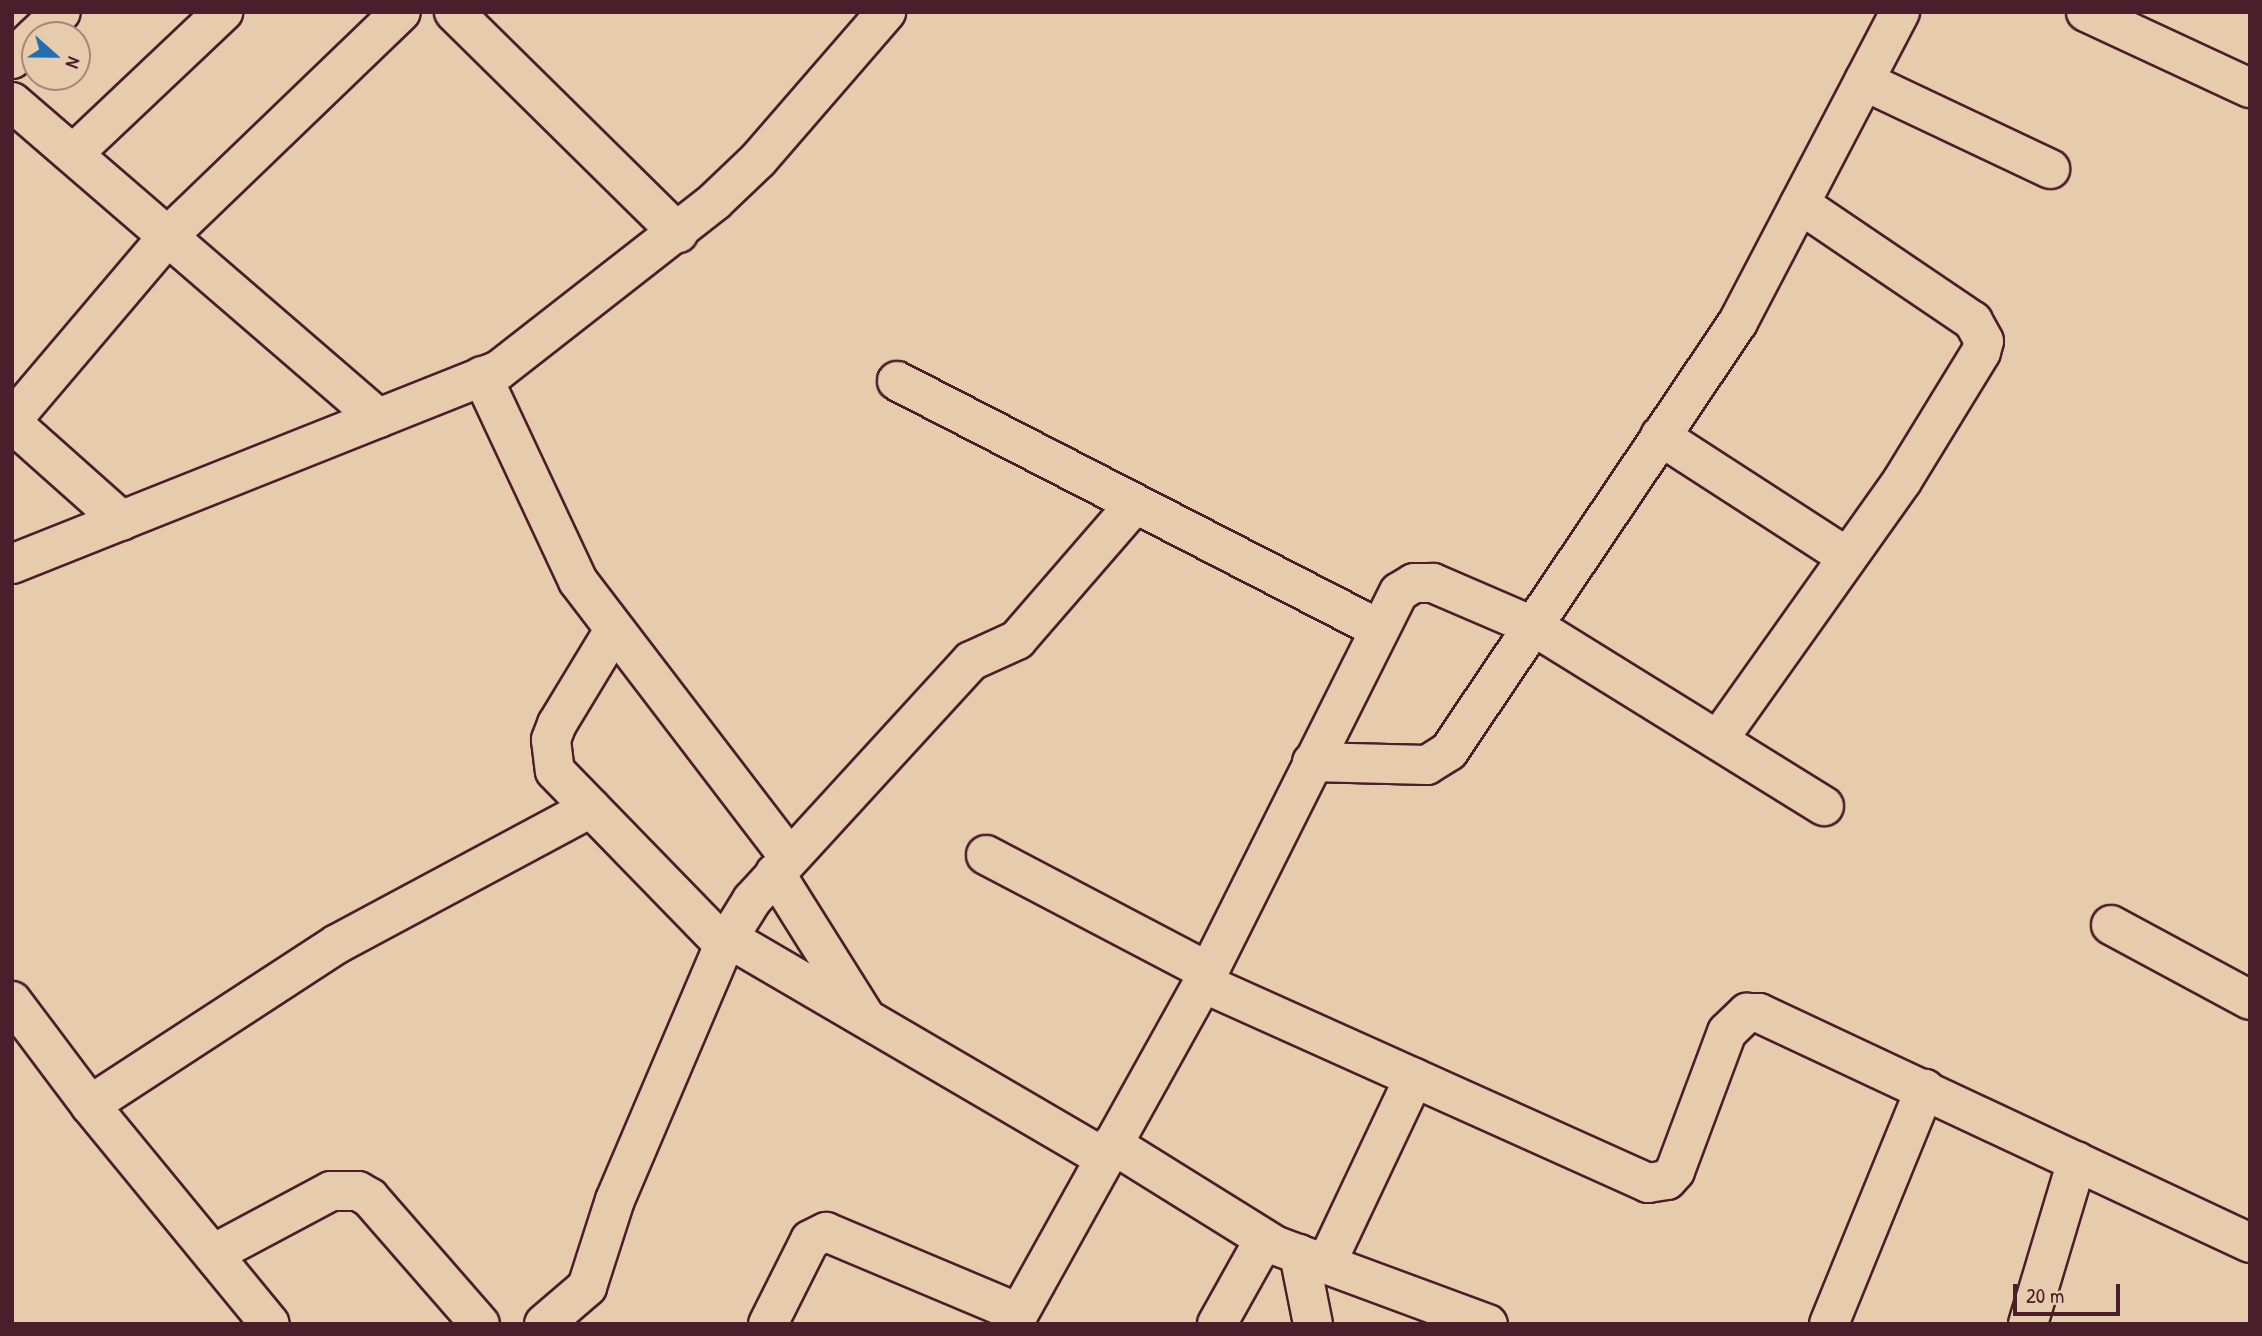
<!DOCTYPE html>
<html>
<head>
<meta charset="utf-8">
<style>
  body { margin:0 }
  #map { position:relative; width:2262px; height:1336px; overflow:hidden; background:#e6cbad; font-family:"Patrick Hand",sans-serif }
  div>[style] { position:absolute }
  .roads { filter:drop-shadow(2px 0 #4a1f2b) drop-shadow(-2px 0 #4a1f2b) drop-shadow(0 2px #4a1f2b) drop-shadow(0 -2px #4a1f2b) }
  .minor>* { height:38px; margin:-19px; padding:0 19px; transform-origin:19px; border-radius:19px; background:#e6cbad }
  .secondary>* { height:38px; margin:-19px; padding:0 19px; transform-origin:19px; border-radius:19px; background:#e6cbad }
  span { translate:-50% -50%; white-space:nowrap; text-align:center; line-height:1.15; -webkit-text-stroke:6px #e6cbad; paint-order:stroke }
  .frame { position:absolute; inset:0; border:14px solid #4a1f2b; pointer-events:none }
  .north { position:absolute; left:21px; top:21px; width:70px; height:70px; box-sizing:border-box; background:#e6cbad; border:2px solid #a88679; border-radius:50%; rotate:111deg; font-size:19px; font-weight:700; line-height:28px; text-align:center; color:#4a1f2b }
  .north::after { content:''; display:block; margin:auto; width:24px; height:32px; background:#1f6fb2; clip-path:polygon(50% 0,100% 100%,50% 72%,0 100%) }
  .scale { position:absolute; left:2013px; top:1284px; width:107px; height:32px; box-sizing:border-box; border:4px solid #4a1f2b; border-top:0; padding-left:9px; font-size:21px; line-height:24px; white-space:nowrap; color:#4a1f2b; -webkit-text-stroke:5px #e6cbad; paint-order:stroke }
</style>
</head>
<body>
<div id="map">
  <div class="roads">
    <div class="minor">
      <i style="left:454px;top:12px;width:315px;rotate:44.6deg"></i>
      <i style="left:2086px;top:12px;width:181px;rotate:24.9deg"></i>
      <i style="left:37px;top:35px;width:33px;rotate:-44deg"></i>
      <i style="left:12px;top:59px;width:32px;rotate:-44deg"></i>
      <i style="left:1864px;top:81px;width:206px;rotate:25.3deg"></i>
      <i style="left:12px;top:102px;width:484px;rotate:40.8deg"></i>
      <i style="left:73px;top:154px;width:207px;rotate:-43.4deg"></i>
      <i style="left:482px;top:376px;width:226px;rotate:64.9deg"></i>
      <i style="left:578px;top:581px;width:347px;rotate:52.6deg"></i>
      <i style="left:897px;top:381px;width:540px;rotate:27.23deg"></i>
      <i style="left:12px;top:420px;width:241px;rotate:-49.7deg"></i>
      <i style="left:168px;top:236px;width:323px;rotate:-43.9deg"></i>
      <i style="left:12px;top:423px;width:147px;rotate:41.7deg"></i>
      <i style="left:1660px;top:436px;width:223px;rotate:32.9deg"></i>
      <i style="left:614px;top:630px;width:110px;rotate:121.2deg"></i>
      <i style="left:557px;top:724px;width:17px;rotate:111deg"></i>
      <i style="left:551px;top:740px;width:31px;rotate:83deg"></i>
      <i style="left:555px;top:771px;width:243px;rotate:45.8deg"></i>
      <i style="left:1718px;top:740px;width:318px;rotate:-54.6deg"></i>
      <i style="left:1902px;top:481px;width:151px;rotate:-58.5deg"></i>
      <i style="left:1981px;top:352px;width:11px;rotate:-75deg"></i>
      <i style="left:1984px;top:341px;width:23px;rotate:-119deg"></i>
      <i style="left:1973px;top:321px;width:209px;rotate:-145.9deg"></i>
      <i style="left:1312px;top:762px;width:115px;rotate:1.5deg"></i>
      <i style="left:1427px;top:765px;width:26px;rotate:-32deg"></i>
      <i style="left:1449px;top:751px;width:517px;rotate:-56.03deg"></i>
      <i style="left:1738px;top:322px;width:350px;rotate:-62.4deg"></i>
      <i style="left:986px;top:855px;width:252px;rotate:27.7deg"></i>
      <i style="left:775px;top:873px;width:168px;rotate:57.9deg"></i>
      <i style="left:2111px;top:925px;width:158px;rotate:28.3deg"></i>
      <i style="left:728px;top:938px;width:436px;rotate:30.3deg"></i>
      <i style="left:1203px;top:983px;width:488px;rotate:24.2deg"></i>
      <i style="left:1648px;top:1183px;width:19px;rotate:-9deg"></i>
      <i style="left:1667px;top:1180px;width:12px;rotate:-48deg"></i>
      <i style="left:1675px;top:1171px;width:148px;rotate:-69.5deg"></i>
      <i style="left:1727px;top:1032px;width:28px;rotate:-44deg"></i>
      <i style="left:1747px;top:1013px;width:12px"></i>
      <i style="left:1759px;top:1013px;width:542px;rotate:25.1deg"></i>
      <i style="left:12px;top:1001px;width:130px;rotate:53.1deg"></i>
      <i style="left:90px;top:1105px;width:283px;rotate:50.6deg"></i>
      <i style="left:90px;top:1105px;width:295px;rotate:-33.1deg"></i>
      <i style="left:337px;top:944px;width:288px;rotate:-28.2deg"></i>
      <i style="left:1112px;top:1144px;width:191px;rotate:31.9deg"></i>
      <i style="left:1274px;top:1245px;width:228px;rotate:20.3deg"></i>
      <i style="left:213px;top:1254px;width:134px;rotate:-28.1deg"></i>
      <i style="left:331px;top:1191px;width:27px"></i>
      <i style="left:358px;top:1191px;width:14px;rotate:30deg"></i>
      <i style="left:370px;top:1198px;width:167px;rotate:48.9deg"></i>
      <i style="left:1299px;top:1254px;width:71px;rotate:78.7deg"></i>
      <i style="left:1326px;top:1264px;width:206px;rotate:-64.7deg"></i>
      <i style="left:544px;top:1324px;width:57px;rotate:-40.7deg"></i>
      <i style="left:587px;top:1287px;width:91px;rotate:-72.2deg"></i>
      <i style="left:615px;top:1200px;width:277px;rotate:-66.9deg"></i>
      <i style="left:724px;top:945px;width:53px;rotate:-58.1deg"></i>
      <i style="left:752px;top:900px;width:324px;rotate:-47.5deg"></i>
      <i style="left:971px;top:661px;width:51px;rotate:-24.5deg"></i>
      <i style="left:1017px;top:640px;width:180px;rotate:-49.1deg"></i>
      <i style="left:768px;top:1324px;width:94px;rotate:-63.4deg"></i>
      <i style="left:810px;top:1240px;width:18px;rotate:-27deg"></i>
      <i style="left:826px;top:1232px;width:209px;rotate:22.8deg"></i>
      <i style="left:1013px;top:1324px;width:390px;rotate:-60.9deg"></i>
      <i style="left:1203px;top:983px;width:437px;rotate:-63.4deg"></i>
      <i style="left:1399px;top:592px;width:17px;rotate:-31deg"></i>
      <i style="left:1414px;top:583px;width:19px"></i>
      <i style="left:1433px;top:583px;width:111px;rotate:23.3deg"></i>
      <i style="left:1535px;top:627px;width:340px;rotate:31.8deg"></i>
      <i style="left:1217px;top:1324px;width:96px;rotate:-60.8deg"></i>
      <i style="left:1829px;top:1324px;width:254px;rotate:-67.8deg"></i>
      <i style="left:2028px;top:1324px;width:170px;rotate:-73.3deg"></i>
    </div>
    <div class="secondary">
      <i style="left:12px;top:564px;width:524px;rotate:-21.72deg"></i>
      <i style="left:499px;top:370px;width:274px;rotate:-38deg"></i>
      <i style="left:715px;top:201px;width:59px;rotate:-43.6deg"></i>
      <i style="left:758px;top:160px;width:196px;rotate:-49.1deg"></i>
    </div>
  </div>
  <div class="frame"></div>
  <div class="north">N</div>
  <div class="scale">20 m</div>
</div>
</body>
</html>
